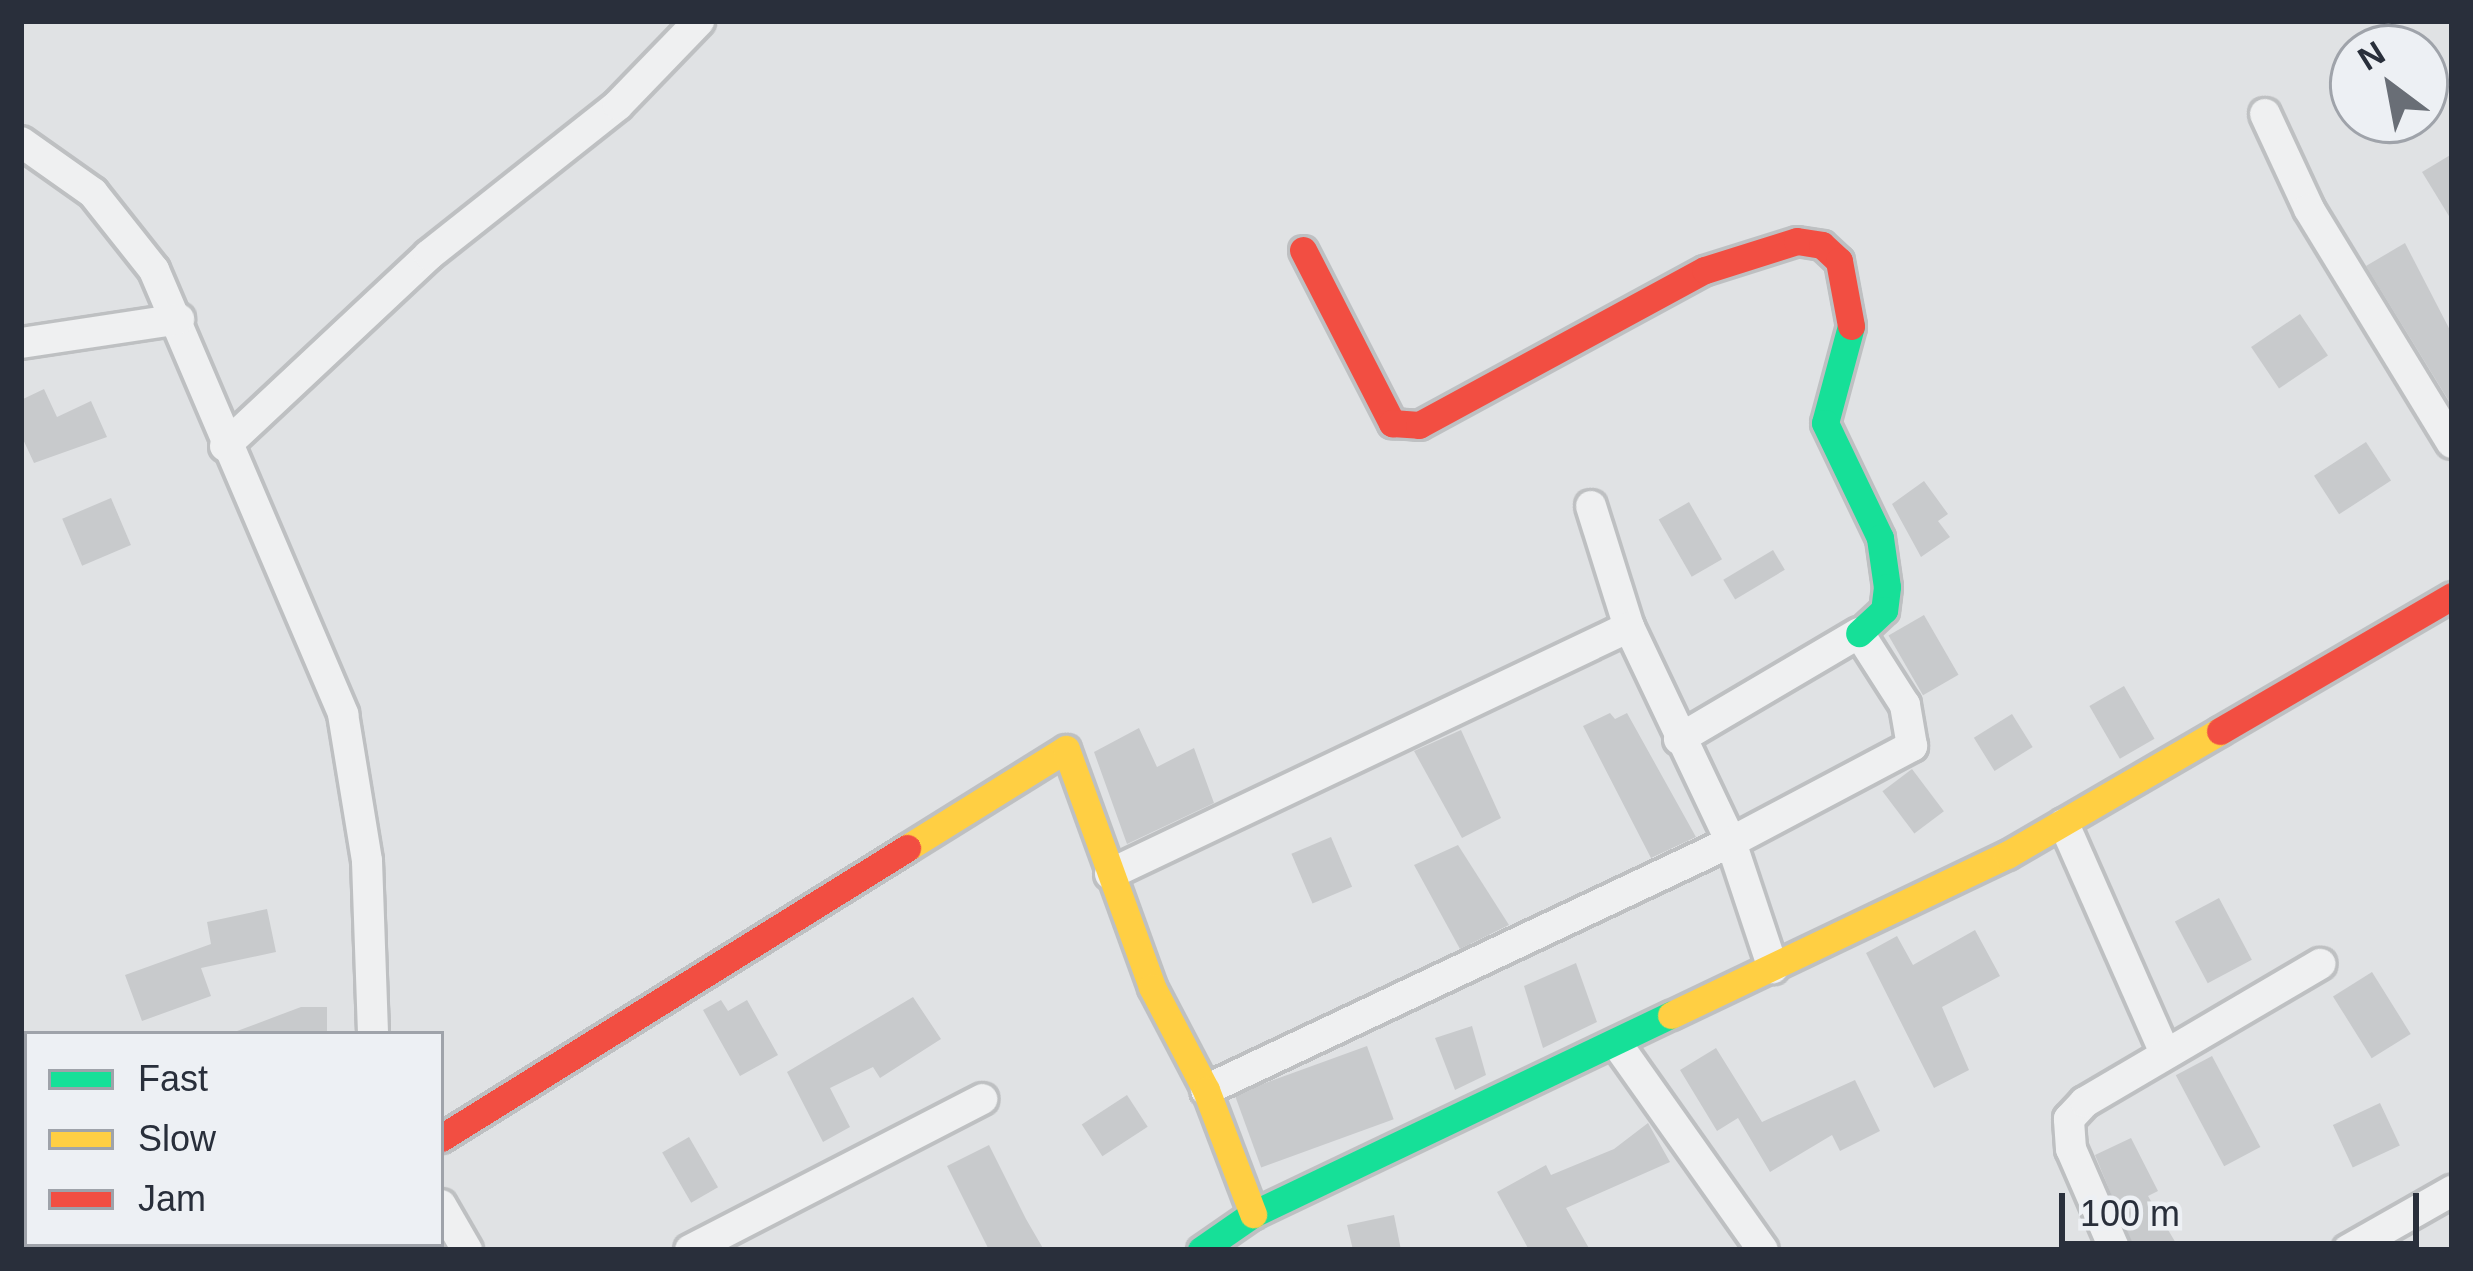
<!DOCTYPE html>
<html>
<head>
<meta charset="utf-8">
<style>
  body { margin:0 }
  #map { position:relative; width:2473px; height:1271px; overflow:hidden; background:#e0e2e4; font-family:Helvetica,sans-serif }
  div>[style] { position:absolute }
  .building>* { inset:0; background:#c8cacc; transform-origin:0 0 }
  .roads { filter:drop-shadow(3px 0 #bec0c2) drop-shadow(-3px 0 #bec0c2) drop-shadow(0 3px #bec0c2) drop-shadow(0 -3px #bec0c2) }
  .street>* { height:30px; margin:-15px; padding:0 15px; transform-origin:15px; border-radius:15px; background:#eff0f1 }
  .fast>* { height:27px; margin:-13.5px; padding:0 13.5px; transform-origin:13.5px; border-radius:13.5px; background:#16e098 }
  .slow>* { height:27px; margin:-13.5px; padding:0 13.5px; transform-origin:13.5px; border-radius:13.5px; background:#ffcf43 }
  .jam>* { height:27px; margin:-13.5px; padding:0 13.5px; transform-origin:13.5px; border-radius:13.5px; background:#f24e42 }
  span { translate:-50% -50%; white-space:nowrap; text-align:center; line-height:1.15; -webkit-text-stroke:10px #edf0f4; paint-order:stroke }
  .frame { position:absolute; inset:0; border:24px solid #292f3b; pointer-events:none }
  .legend { position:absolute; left:24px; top:1031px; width:420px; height:216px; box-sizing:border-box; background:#edf0f4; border:3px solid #9fa3aa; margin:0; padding:15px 21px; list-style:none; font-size:36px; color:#292f3b }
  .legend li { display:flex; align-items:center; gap:24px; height:60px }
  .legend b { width:60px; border:3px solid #9fa3aa }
  .north { position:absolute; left:2329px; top:24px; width:120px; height:120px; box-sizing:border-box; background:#edf0f4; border:3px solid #9fa3aa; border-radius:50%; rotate:328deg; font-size:33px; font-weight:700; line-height:48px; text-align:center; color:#292f3b }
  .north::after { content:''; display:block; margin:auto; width:42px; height:54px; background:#696e76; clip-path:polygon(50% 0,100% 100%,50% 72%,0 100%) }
  .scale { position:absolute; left:2059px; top:1193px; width:360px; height:54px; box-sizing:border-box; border:6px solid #292f3b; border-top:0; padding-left:15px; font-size:36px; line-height:42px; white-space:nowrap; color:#292f3b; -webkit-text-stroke:9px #edf0f4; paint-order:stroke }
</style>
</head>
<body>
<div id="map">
  <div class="building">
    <i style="clip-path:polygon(2452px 154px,2452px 221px,2422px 172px)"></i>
    <i style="clip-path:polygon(2405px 243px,2452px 334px,2452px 406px,2366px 266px)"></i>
    <i style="left:2300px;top:314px;width:50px;height:59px;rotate:56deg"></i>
    <i style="clip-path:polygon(44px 389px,57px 417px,91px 401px,107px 437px,34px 463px,21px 435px,21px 400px)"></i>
    <i style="left:2366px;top:442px;width:46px;height:62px;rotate:57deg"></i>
    <i style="clip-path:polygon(1924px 481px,1948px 514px,1938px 521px,1950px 537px,1921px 557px,1892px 504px)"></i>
    <i style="left:111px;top:498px;width:51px;height:53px;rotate:67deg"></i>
    <i style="left:1689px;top:502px;width:66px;height:35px;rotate:60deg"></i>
    <i style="left:1773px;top:550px;width:23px;height:58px;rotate:59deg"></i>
    <i style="left:1924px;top:615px;width:69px;height:41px;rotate:60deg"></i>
    <i style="left:2124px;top:686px;width:61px;height:40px;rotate:60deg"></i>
    <i style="clip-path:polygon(1610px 713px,1615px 719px,1627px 713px,1696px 837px,1651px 858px,1583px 726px)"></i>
    <i style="left:2012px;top:714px;width:39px;height:45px;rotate:58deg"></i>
    <i style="clip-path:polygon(1139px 728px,1157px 767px,1194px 748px,1214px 803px,1127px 844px,1094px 752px)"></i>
    <i style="clip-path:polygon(1461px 730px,1501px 818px,1462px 838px,1414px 751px)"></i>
    <i style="left:1912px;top:769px;width:53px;height:37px;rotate:53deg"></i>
    <i style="left:1331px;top:837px;width:54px;height:43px;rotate:67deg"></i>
    <i style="clip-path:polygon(1458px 845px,1509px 925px,1460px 949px,1414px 865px)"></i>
    <i style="left:2219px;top:898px;width:70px;height:50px;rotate:62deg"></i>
    <i style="clip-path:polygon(267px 909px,276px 952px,201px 968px,211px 996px,142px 1021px,125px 975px,211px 944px,207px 922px)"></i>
    <i style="clip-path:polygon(1975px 930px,2000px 976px,1942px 1007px,1969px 1070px,1934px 1088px,1866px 953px,1897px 936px,1913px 965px)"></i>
    <i style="clip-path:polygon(1576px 963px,1597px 1022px,1543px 1048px,1524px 986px)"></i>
    <i style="left:2372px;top:972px;width:73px;height:46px;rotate:58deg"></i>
    <i style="clip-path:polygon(913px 997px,941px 1039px,880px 1078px,873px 1067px,830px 1088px,850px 1127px,823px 1142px,787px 1072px)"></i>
    <i style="clip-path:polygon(721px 1000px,728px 1011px,747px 1000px,778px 1055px,740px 1076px,703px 1010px)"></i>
    <i style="clip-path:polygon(301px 1007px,327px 1007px,327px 1034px,229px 1034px)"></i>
    <i style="clip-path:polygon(1472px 1026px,1486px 1075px,1455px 1090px,1435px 1038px)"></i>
    <i style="left:1367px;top:1046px;width:78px;height:141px;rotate:70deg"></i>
    <i style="clip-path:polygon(1716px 1048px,1762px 1122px,1855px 1080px,1880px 1131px,1840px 1151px,1832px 1135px,1770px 1172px,1738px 1118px,1717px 1131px,1680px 1070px)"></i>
    <i style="left:2212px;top:1056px;width:103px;height:41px;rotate:62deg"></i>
    <i style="left:1127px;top:1095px;width:38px;height:54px;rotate:57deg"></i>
    <i style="left:2380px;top:1103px;width:47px;height:52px;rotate:65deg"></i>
    <i style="clip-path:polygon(1648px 1123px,1670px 1162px,1566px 1208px,1590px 1250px,1529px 1250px,1497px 1192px,1546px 1165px,1551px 1175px,1614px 1149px)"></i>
    <i style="left:689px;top:1137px;width:58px;height:31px;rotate:60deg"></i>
    <i style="clip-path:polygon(2131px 1138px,2158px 1191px,2148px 1196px,2180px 1250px,2134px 1250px,2095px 1155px)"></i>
    <i style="clip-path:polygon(989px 1145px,1026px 1219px,1044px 1250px,989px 1250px,947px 1166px)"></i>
    <i style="clip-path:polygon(1394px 1215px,1401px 1250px,1353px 1250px,1347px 1225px)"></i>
  </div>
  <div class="roads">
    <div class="street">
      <i style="left:2265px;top:114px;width:105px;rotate:65.1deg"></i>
      <i style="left:2309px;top:209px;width:274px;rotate:58.6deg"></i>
      <i style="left:21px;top:142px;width:88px;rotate:35.3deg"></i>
      <i style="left:93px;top:193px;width:98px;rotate:51.6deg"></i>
      <i style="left:154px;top:270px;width:483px;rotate:66.9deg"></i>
      <i style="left:343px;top:714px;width:149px;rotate:80.7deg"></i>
      <i style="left:367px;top:861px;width:173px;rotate:88deg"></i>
      <i style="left:21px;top:343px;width:160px;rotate:-8.6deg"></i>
      <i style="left:225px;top:446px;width:279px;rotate:-43.1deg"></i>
      <i style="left:429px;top:255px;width:241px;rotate:-38.4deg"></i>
      <i style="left:618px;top:105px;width:117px;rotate:-46deg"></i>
      <i style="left:1591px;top:506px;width:127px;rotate:72.6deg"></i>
      <i style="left:2064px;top:824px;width:250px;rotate:66.2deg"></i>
      <i style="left:1110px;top:874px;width:575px;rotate:-25.45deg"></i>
      <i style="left:1629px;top:627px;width:238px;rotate:64.6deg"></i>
      <i style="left:1731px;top:842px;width:133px;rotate:71.6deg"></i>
      <i style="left:1617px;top:1044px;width:252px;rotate:54.7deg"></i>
      <i style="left:1206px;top:1090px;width:581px;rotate:-25.29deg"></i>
      <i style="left:1731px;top:842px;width:205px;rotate:-27.9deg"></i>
      <i style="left:1912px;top:746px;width:42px;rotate:-99.7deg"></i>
      <i style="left:1905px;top:705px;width:85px;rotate:-122.6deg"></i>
      <i style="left:1859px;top:633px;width:209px;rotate:149.5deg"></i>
      <i style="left:21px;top:1204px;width:6px;rotate:-18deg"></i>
      <i style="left:441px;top:1205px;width:52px;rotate:60deg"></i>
      <i style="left:188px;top:1244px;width:7px;rotate:63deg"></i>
      <i style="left:690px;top:1250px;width:329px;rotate:-27.3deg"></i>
      <i style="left:2115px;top:1250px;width:110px;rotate:-113.5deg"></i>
      <i style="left:2071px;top:1149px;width:30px;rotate:-94deg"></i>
      <i style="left:2069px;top:1119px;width:23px;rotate:-47deg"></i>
      <i style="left:2085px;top:1102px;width:273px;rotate:-30.4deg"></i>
      <i style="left:2348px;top:1250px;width:120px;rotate:-29.6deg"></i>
    </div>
    <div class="fast">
      <i style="left:1851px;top:326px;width:100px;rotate:105deg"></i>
      <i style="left:1825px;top:423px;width:127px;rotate:64.4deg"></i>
      <i style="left:1880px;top:538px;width:49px;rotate:81.9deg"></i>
      <i style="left:1887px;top:587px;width:23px;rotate:97deg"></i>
      <i style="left:1884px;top:610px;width:34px;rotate:137deg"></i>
      <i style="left:1201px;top:1250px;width:63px;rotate:-34.7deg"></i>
      <i style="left:1253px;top:1214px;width:463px;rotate:-25.5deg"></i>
    </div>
    <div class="slow">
      <i style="left:907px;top:848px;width:187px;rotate:-31.9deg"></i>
      <i style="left:1066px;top:749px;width:253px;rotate:70.1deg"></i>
      <i style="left:1152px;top:987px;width:116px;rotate:62.3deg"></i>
      <i style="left:1206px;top:1090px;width:133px;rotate:69.2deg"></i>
      <i style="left:1671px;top:1015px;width:372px;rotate:-25.5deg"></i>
      <i style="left:2007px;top:855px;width:246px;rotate:-30.2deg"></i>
    </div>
    <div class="jam">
      <i style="left:1303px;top:250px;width:195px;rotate:62.8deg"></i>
      <i style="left:1392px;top:423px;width:27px;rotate:4deg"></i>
      <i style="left:1419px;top:425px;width:325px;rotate:-28.5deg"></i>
      <i style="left:1705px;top:270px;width:96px;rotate:-17.5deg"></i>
      <i style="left:1797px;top:241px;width:25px;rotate:9deg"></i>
      <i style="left:1822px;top:245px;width:23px;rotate:43deg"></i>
      <i style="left:1839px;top:261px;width:66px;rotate:79.5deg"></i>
      <i style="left:2220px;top:731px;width:268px;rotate:-30.2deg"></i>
      <i style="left:441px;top:1138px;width:549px;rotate:-31.89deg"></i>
    </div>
  </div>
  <div class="frame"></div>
  <ul class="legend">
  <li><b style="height:15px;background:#16e098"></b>Fast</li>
  <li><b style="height:15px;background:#ffcf43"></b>Slow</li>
  <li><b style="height:15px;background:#f24e42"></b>Jam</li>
  </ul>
  <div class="north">N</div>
  <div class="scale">100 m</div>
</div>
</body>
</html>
